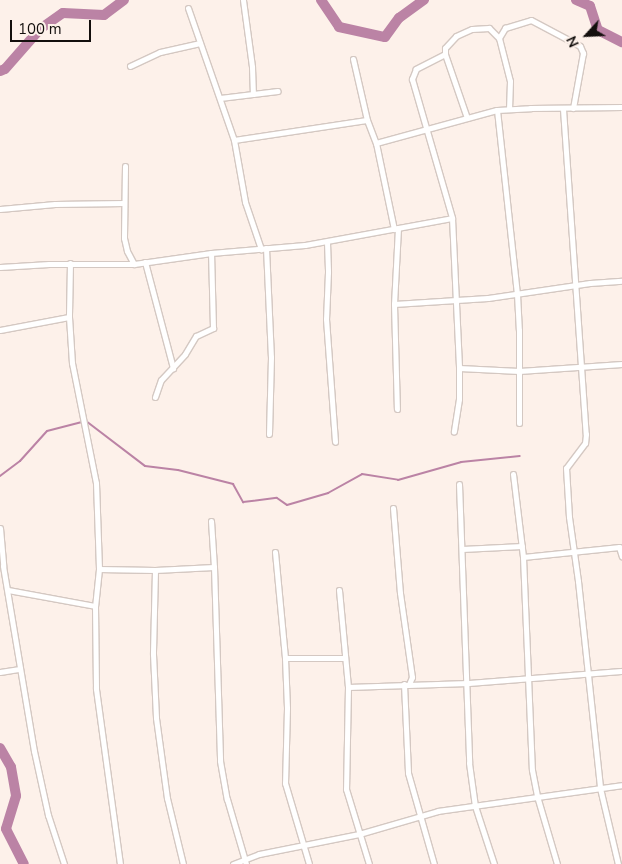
<!DOCTYPE html>
<html>
<head>
<meta charset="utf-8">
<style>
  body { margin:0 }
  #map { position:relative; width:622px; height:864px; overflow:hidden; background:#fdf1ea; font-family:"Nunito Sans",sans-serif }
  div>[style] { position:absolute }
  .stream>* { height:2px; margin:-1px; padding:0 1px; transform-origin:1px; border-radius:1px; background:#bb83a5 }
  .river>* { height:10px; margin:-5px; padding:0 5px; transform-origin:5px; border-radius:5px; background:#bb83a5 }
  .roads { filter:drop-shadow(1px 0 #d4c8c2) drop-shadow(-1px 0 #d4c8c2) drop-shadow(0 1px #d4c8c2) drop-shadow(0 -1px #d4c8c2) }
  .street>* { height:5px; margin:-2.5px; padding:0 2.5px; transform-origin:2.5px; border-radius:2.5px; background:#fff }
  span { translate:-50% -50%; white-space:nowrap; text-align:center; line-height:1.15; -webkit-text-stroke:4px #fdf1ea; paint-order:stroke }
  .north { position:absolute; left:562px; top:10px; width:50px; height:50px; -webkit-text-stroke:4px #fdf1ea; paint-order:stroke; rotate:245deg; font-size:14px; font-weight:700; line-height:20px; text-align:center; color:#130f0d }
  .north::after { content:''; display:block; margin:auto; width:18px; height:22px; background:#130f0d; clip-path:polygon(50% 0,100% 100%,50% 72%,0 100%) }
  .scale { position:absolute; left:10px; top:20px; width:81px; height:22px; box-sizing:border-box; border:2px solid #130f0d; border-top:0; padding-left:6px; font-size:15px; line-height:18px; white-space:nowrap; color:#130f0d; -webkit-text-stroke:4px #fdf1ea; paint-order:stroke }
</style>
</head>
<body>
<div id="map">
  <div class="stream">
    <i style="left:0;top:476px;width:25px;rotate:-37deg"></i>
    <i style="left:20px;top:461px;width:40px;rotate:-48deg"></i>
    <i style="left:47px;top:431px;width:40px;rotate:-14.4deg"></i>
    <i style="left:86px;top:421px;width:74px;rotate:37.3deg"></i>
    <i style="left:145px;top:466px;width:33px;rotate:7deg"></i>
    <i style="left:178px;top:470px;width:57px;rotate:14.3deg"></i>
    <i style="left:233px;top:484px;width:21px;rotate:61deg"></i>
    <i style="left:243px;top:502px;width:34px;rotate:-7deg"></i>
    <i style="left:277px;top:498px;width:12px;rotate:35deg"></i>
    <i style="left:287px;top:505px;width:43px;rotate:-16.3deg"></i>
    <i style="left:328px;top:493px;width:39px;rotate:-29deg"></i>
    <i style="left:362px;top:474px;width:36px;rotate:9deg"></i>
    <i style="left:398px;top:480px;width:66px;rotate:-15.9deg"></i>
    <i style="left:461px;top:462px;width:59px;rotate:-5.8deg"></i>
  </div>
  <div class="river">
    <i style="left:321px;top:0;width:32px;rotate:56deg"></i>
    <i style="left:339px;top:27px;width:47px;rotate:12.3deg"></i>
    <i style="left:385px;top:37px;width:24px;rotate:-54deg"></i>
    <i style="left:399px;top:18px;width:31px;rotate:-36deg"></i>
    <i style="left:576px;top:0;width:15px;rotate:23deg"></i>
    <i style="left:590px;top:6px;width:25px;rotate:72deg"></i>
    <i style="left:598px;top:30px;width:27px;rotate:27deg"></i>
    <i style="left:0;top:71px;width:5px;rotate:-22deg"></i>
    <i style="left:5px;top:69px;width:53px;rotate:-48.8deg"></i>
    <i style="left:40px;top:29px;width:28px;rotate:-35deg"></i>
    <i style="left:63px;top:13px;width:41px;rotate:2.8deg"></i>
    <i style="left:104px;top:15px;width:25px;rotate:-37deg"></i>
    <i style="left:0;top:748px;width:22px;rotate:60deg"></i>
    <i style="left:11px;top:767px;width:29px;rotate:80deg"></i>
    <i style="left:16px;top:796px;width:34px;rotate:107deg"></i>
    <i style="left:6px;top:829px;width:39px;rotate:63deg"></i>
  </div>
  <div class="roads">
    <div class="street">
      <i style="left:243px;top:0;width:68px;rotate:82.3deg"></i>
      <i style="left:252px;top:67px;width:27px;rotate:88deg"></i>
      <i style="left:188px;top:8px;width:140px;rotate:70.8deg"></i>
      <i style="left:234px;top:140px;width:63px;rotate:79.9deg"></i>
      <i style="left:245px;top:202px;width:50px;rotate:71.2deg"></i>
      <i style="left:499px;top:38px;width:12px;rotate:-59deg"></i>
      <i style="left:505px;top:28px;width:27px;rotate:-17deg"></i>
      <i style="left:531px;top:20px;width:55px;rotate:28deg"></i>
      <i style="left:580px;top:46px;width:8px;rotate:67deg"></i>
      <i style="left:583px;top:53px;width:56px;rotate:100.3deg"></i>
      <i style="left:445px;top:54px;width:33px;rotate:153deg"></i>
      <i style="left:416px;top:69px;width:11px;rotate:112deg"></i>
      <i style="left:412px;top:79px;width:145px;rotate:73.9deg"></i>
      <i style="left:353px;top:59px;width:63px;rotate:77.1deg"></i>
      <i style="left:367px;top:120px;width:25px;rotate:69deg"></i>
      <i style="left:376px;top:143px;width:88px;rotate:78.2deg"></i>
      <i style="left:130px;top:66px;width:33px;rotate:-25deg"></i>
      <i style="left:160px;top:52px;width:41px;rotate:-12.7deg"></i>
      <i style="left:220px;top:98px;width:58px;rotate:-6.9deg"></i>
      <i style="left:563px;top:109px;width:326px;rotate:86deg"></i>
      <i style="left:586px;top:434px;width:9px;rotate:96deg"></i>
      <i style="left:585px;top:443px;width:31px;rotate:127deg"></i>
      <i style="left:566px;top:468px;width:49px;rotate:86.5deg"></i>
      <i style="left:569px;top:517px;width:65px;rotate:82deg"></i>
      <i style="left:578px;top:581px;width:208px;rotate:83.9deg"></i>
      <i style="left:600px;top:788px;width:78px;rotate:76.7deg"></i>
      <i style="left:497px;top:110px;width:185px;rotate:83.8deg"></i>
      <i style="left:517px;top:294px;width:36px;rotate:87deg"></i>
      <i style="left:519px;top:330px;width:93px;rotate:90deg"></i>
      <i style="left:467px;top:118px;width:68px;rotate:-109deg"></i>
      <i style="left:445px;top:54px;width:6px;rotate:-90deg"></i>
      <i style="left:445px;top:48px;width:16px;rotate:-47deg"></i>
      <i style="left:456px;top:36px;width:17px;rotate:-24deg"></i>
      <i style="left:472px;top:29px;width:17px;rotate:-3deg"></i>
      <i style="left:489px;top:28px;width:14px;rotate:45deg"></i>
      <i style="left:499px;top:38px;width:44px;rotate:75.7deg"></i>
      <i style="left:510px;top:81px;width:28px;rotate:92deg"></i>
      <i style="left:234px;top:140px;width:134px;rotate:-8.6deg"></i>
      <i style="left:376px;top:143px;width:125px;rotate:-15.3deg"></i>
      <i style="left:497px;top:110px;width:33px;rotate:-3deg"></i>
      <i style="left:530px;top:108px;width:92px;rotate:-0.6deg"></i>
      <i style="left:125px;top:166px;width:72px;rotate:90.8deg"></i>
      <i style="left:124px;top:238px;width:13px;rotate:77deg"></i>
      <i style="left:127px;top:251px;width:15px;rotate:62deg"></i>
      <i style="left:0;top:209px;width:55px;rotate:-5.2deg"></i>
      <i style="left:55px;top:204px;width:69px;rotate:-0.8deg"></i>
      <i style="left:398px;top:228px;width:76px;rotate:93deg"></i>
      <i style="left:394px;top:304px;width:94px;rotate:-3.7deg"></i>
      <i style="left:488px;top:298px;width:103px;rotate:-8.4deg"></i>
      <i style="left:590px;top:283px;width:32px;rotate:-4deg"></i>
      <i style="left:327px;top:242px;width:30px;rotate:88deg"></i>
      <i style="left:328px;top:272px;width:47px;rotate:92.4deg"></i>
      <i style="left:326px;top:319px;width:123px;rotate:85.8deg"></i>
      <i style="left:266px;top:248px;width:109px;rotate:87.4deg"></i>
      <i style="left:271px;top:357px;width:77px;rotate:91.5deg"></i>
      <i style="left:145px;top:262px;width:110px;rotate:75.2deg"></i>
      <i style="left:70px;top:263px;width:54px;rotate:91.1deg"></i>
      <i style="left:69px;top:317px;width:46px;rotate:86.3deg"></i>
      <i style="left:72px;top:363px;width:122px;rotate:78.7deg"></i>
      <i style="left:96px;top:483px;width:86px;rotate:88deg"></i>
      <i style="left:99px;top:569px;width:37px;rotate:96deg"></i>
      <i style="left:95px;top:606px;width:83px;rotate:89.3deg"></i>
      <i style="left:96px;top:689px;width:177px;rotate:82.2deg"></i>
      <i style="left:0;top:267px;width:49px;rotate:-3.5deg"></i>
      <i style="left:49px;top:264px;width:85px"></i>
      <i style="left:134px;top:264px;width:78px;rotate:-8.1deg"></i>
      <i style="left:211px;top:253px;width:94px;rotate:-4.9deg"></i>
      <i style="left:305px;top:245px;width:149px;rotate:-10.4deg"></i>
      <i style="left:452px;top:218px;width:150px;rotate:87.3deg"></i>
      <i style="left:459px;top:368px;width:31px;rotate:90deg"></i>
      <i style="left:459px;top:399px;width:33px;rotate:99deg"></i>
      <i style="left:394px;top:304px;width:105px;rotate:88.4deg"></i>
      <i style="left:0;top:330px;width:70px;rotate:-10.7deg"></i>
      <i style="left:459px;top:368px;width:60px;rotate:2.9deg"></i>
      <i style="left:519px;top:371px;width:103px;rotate:-3.9deg"></i>
      <i style="left:155px;top:397px;width:18px;rotate:-71deg"></i>
      <i style="left:161px;top:380px;width:35px;rotate:-47deg"></i>
      <i style="left:185px;top:354px;width:21px;rotate:-59deg"></i>
      <i style="left:196px;top:336px;width:19px;rotate:-25deg"></i>
      <i style="left:213px;top:328px;width:75px;rotate:-91.5deg"></i>
      <i style="left:513px;top:474px;width:84px;rotate:83.1deg"></i>
      <i style="left:523px;top:557px;width:213px;rotate:87.6deg"></i>
      <i style="left:532px;top:770px;width:26px;rotate:79deg"></i>
      <i style="left:537px;top:796px;width:71px;rotate:73.6deg"></i>
      <i style="left:459px;top:484px;width:279px;rotate:87.9deg"></i>
      <i style="left:469px;top:763px;width:43px;rotate:82.1deg"></i>
      <i style="left:475px;top:806px;width:61px;rotate:71.9deg"></i>
      <i style="left:393px;top:508px;width:85px;rotate:85.3deg"></i>
      <i style="left:400px;top:593px;width:85px;rotate:81.9deg"></i>
      <i style="left:412px;top:677px;width:8px;rotate:113deg"></i>
      <i style="left:211px;top:521px;width:46px;rotate:86.3deg"></i>
      <i style="left:214px;top:567px;width:194px;rotate:88.2deg"></i>
      <i style="left:220px;top:761px;width:39px;rotate:80deg"></i>
      <i style="left:227px;top:799px;width:68px;rotate:73.7deg"></i>
      <i style="left:0;top:528px;width:38px;rotate:85deg"></i>
      <i style="left:3px;top:566px;width:188px;rotate:80.5deg"></i>
      <i style="left:34px;top:751px;width:66px;rotate:77.7deg"></i>
      <i style="left:48px;top:815px;width:52px;rotate:71.9deg"></i>
      <i style="left:462px;top:549px;width:60px;rotate:-2.9deg"></i>
      <i style="left:275px;top:552px;width:106px;rotate:84.6deg"></i>
      <i style="left:285px;top:658px;width:50px;rotate:87.7deg"></i>
      <i style="left:287px;top:708px;width:75px;rotate:91.5deg"></i>
      <i style="left:285px;top:783px;width:84px;rotate:73.5deg"></i>
      <i style="left:523px;top:557px;width:97px;rotate:-5.9deg"></i>
      <i style="left:619px;top:547px;width:10px;rotate:73deg"></i>
      <i style="left:99px;top:569px;width:56px;rotate:1deg"></i>
      <i style="left:155px;top:570px;width:59px;rotate:-2.9deg"></i>
      <i style="left:155px;top:570px;width:84px;rotate:91.4deg"></i>
      <i style="left:153px;top:654px;width:64px;rotate:87.3deg"></i>
      <i style="left:156px;top:718px;width:81px;rotate:82.2deg"></i>
      <i style="left:167px;top:798px;width:68px;rotate:76.4deg"></i>
      <i style="left:8px;top:590px;width:88px;rotate:10.4deg"></i>
      <i style="left:339px;top:590px;width:97px;rotate:84.7deg"></i>
      <i style="left:348px;top:687px;width:102px;rotate:91.1deg"></i>
      <i style="left:346px;top:789px;width:78px;rotate:73deg"></i>
      <i style="left:285px;top:658px;width:60px"></i>
      <i style="left:0;top:672px;width:20px;rotate:-9deg"></i>
      <i style="left:404px;top:684px;width:89px;rotate:87.4deg"></i>
      <i style="left:408px;top:773px;width:95px;rotate:74.1deg"></i>
      <i style="left:348px;top:687px;width:120px;rotate:-1.9deg"></i>
      <i style="left:468px;top:683px;width:154px;rotate:-4.5deg"></i>
      <i style="left:233px;top:864px;width:28px;rotate:-21deg"></i>
      <i style="left:259px;top:854px;width:102px;rotate:-11.3deg"></i>
      <i style="left:359px;top:834px;width:82px;rotate:-16.2deg"></i>
      <i style="left:438px;top:811px;width:186px;rotate:-8deg"></i>
    </div>
  </div>
  <div class="north">N</div>
  <div class="scale">100 m</div>
</div>
</body>
</html>
